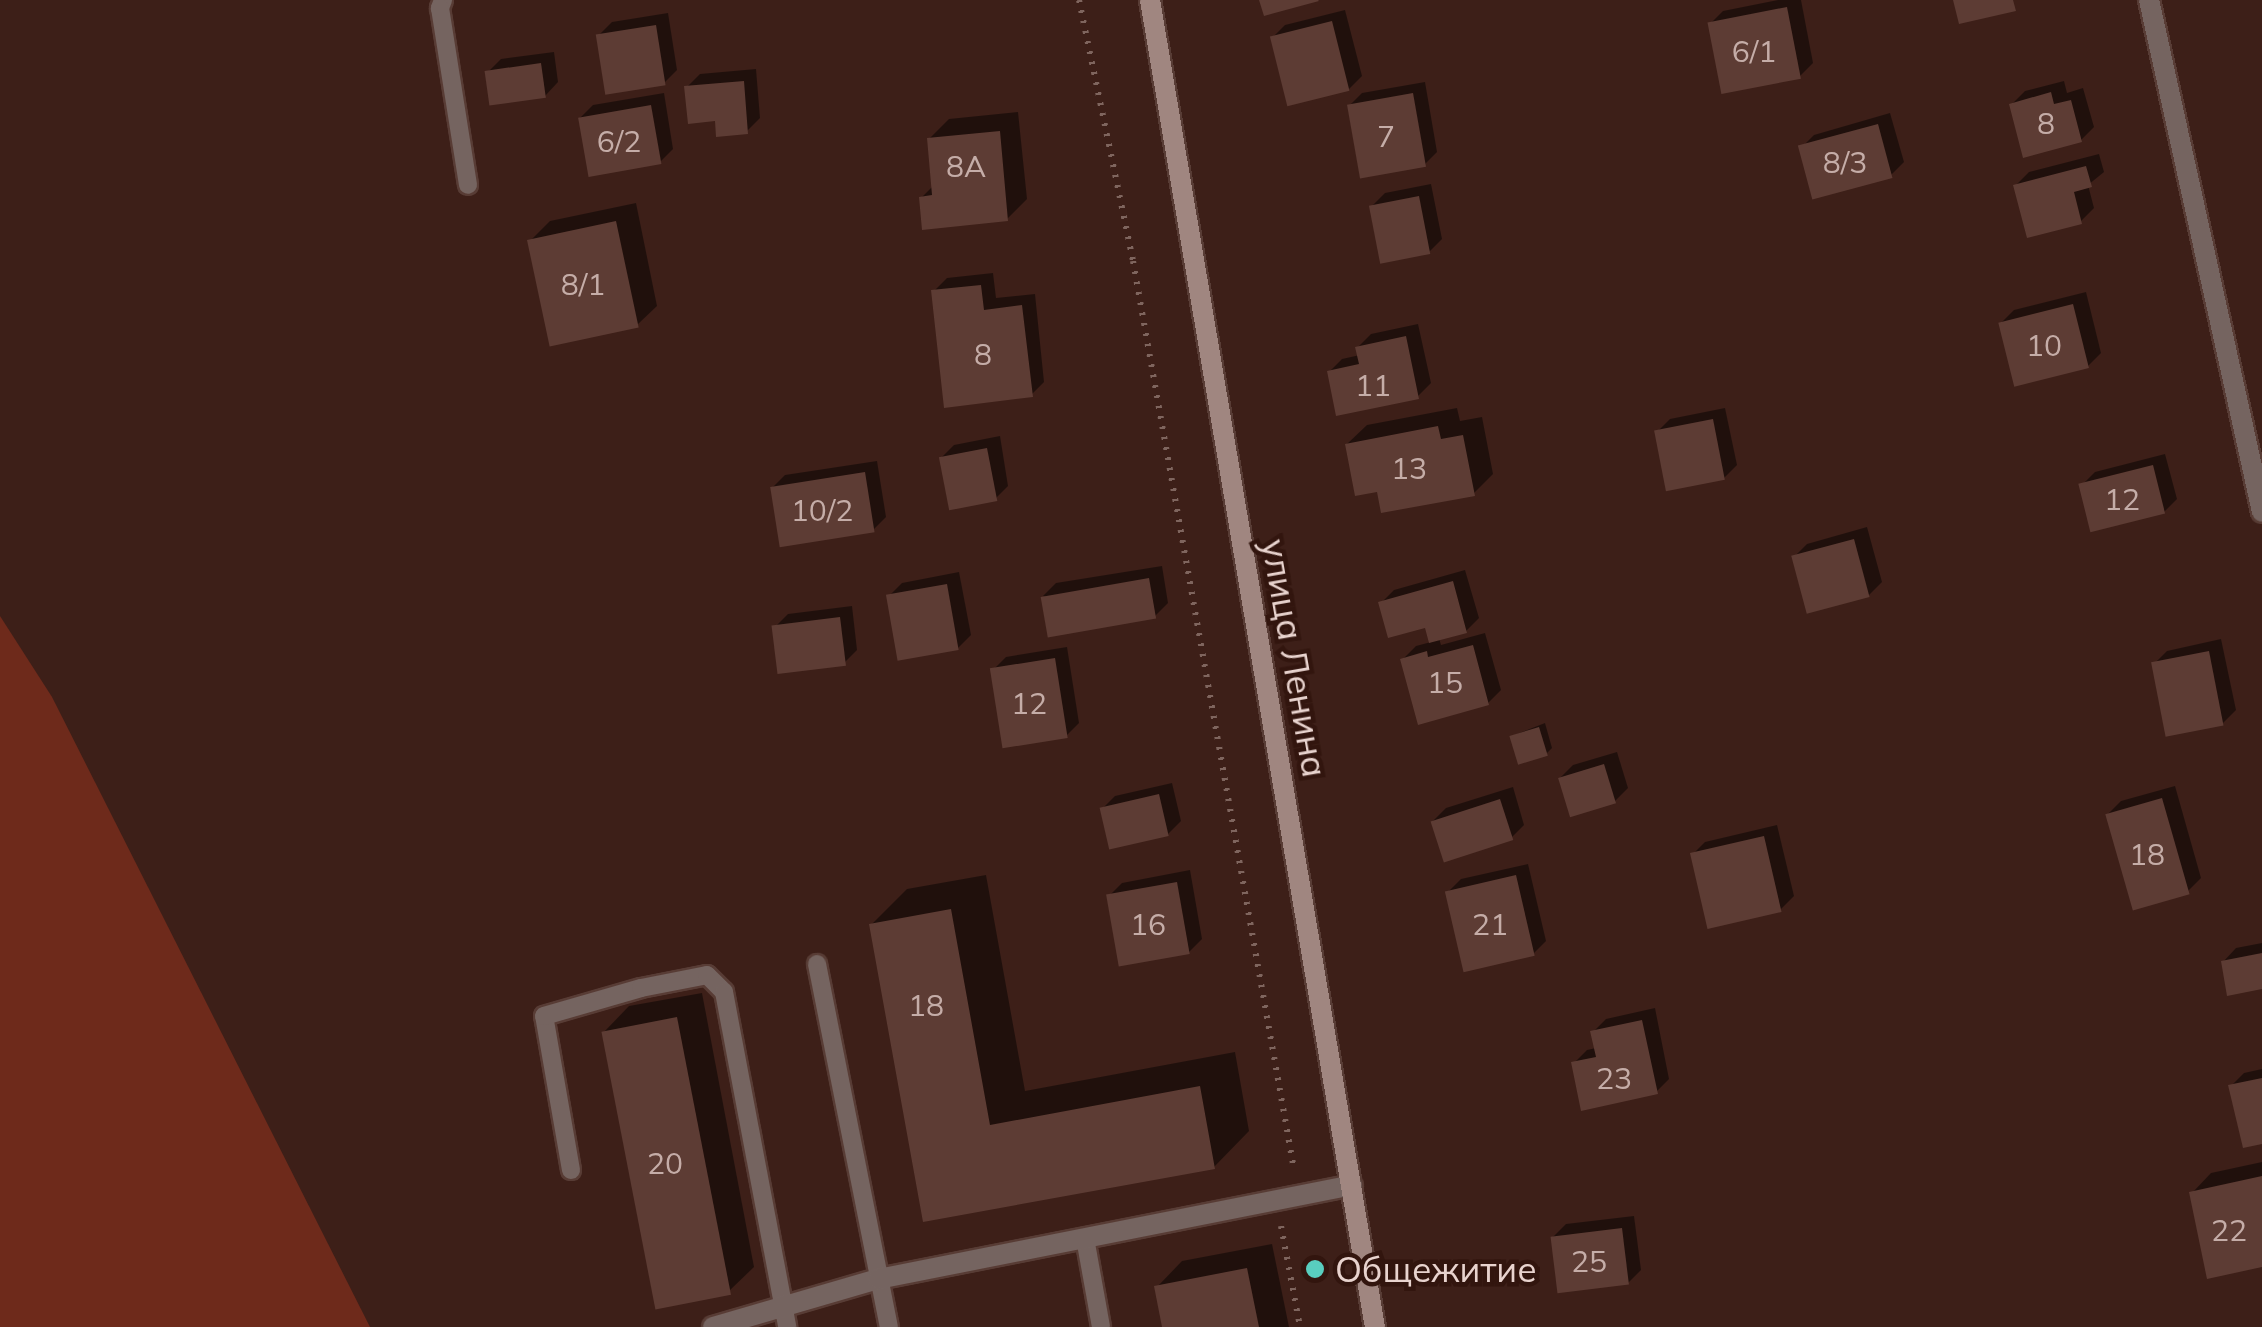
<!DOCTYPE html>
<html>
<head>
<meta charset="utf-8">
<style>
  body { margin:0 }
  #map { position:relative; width:2262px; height:1327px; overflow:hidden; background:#3d1f18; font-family:Mulish,sans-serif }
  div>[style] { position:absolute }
  .green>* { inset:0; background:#6e2a1b }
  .shadow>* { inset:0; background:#0007 }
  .building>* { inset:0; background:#5d3c34; transform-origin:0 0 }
  .path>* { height:6px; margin-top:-3px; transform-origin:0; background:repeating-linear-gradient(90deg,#7f655e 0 2.5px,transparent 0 10.5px) }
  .roads { filter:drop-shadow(2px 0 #583c35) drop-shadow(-2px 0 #583c35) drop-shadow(0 2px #583c35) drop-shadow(0 -2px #583c35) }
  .lane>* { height:18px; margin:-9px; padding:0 9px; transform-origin:9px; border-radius:9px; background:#756460 }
  .street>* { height:20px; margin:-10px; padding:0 10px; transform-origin:10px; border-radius:10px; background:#756460 }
  .secondary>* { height:20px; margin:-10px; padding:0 10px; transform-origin:10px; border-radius:10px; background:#a08680 }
  .dots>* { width:28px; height:28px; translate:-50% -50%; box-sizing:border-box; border:5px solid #32150e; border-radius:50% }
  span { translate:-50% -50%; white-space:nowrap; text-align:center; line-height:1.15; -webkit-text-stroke:9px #32150e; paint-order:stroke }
  .number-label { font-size:30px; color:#c5ada8 }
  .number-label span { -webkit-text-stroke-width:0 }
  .street-label { font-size:35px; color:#e8d3ce }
  .poi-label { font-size:35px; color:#e8d3ce }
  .left { translate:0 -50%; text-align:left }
</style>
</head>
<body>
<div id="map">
  <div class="green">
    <i style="clip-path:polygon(0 616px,52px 697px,370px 1327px,0 1327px)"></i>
  </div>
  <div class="shadow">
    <i style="clip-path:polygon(1778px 0,1801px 0,1813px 63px,1800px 76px,1710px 24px,1723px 11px)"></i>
    <i style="clip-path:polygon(1345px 10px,1362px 76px,1349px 89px,1272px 38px,1285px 25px)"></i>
    <i style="clip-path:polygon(668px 13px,677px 70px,664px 83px,599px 35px,612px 22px)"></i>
    <i style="clip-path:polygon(554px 52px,558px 82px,545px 96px,488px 72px,501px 59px)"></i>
    <i style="clip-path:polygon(756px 69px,760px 118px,747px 131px,717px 118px,687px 87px,700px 74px)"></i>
    <i style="clip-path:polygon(2064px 81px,2067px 93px,2083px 88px,2094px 127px,2081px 140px,2012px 104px,2025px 91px)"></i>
    <i style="clip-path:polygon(1425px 82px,1437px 152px,1424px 165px,1349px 106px,1362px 93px)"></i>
    <i style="clip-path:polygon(664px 93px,673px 149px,660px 162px,580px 118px,593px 105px)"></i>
    <i style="clip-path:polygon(1018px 112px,1027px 199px,1007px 219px,922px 197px,933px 186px,929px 139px,949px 119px)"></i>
    <i style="clip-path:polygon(1890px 113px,1904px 162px,1891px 175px,1801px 148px,1814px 135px)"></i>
    <i style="clip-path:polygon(2099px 154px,2104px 172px,2088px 185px,2094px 208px,2081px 221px,2016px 185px,2029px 172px)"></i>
    <i style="clip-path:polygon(1431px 184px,1442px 239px,1429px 252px,1372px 206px,1385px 193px)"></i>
    <i style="clip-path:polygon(636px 203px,657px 306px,637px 325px,530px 241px,550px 221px)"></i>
    <i style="clip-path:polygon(993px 273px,996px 298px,1035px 294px,1044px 382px,1031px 395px,934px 291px,947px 278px)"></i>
    <i style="clip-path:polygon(2086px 292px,2101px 353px,2088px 366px,2001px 323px,2014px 310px)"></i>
    <i style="clip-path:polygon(1418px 324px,1431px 383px,1418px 396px,1329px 372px,1342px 359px,1360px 355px,1358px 347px,1371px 334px)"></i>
    <i style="clip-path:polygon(1457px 408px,1460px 421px,1482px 417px,1493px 474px,1473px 494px,1379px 489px,1347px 444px,1367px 425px)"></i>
    <i style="clip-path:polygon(1725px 408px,1737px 465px,1724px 478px,1657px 432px,1670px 419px)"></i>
    <i style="clip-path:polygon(1000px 436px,1008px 486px,995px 499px,941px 458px,954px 445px)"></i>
    <i style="clip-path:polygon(2165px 454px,2177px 499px,2164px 512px,2082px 485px,2095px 472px)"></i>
    <i style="clip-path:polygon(877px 461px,886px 517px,873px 530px,772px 488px,785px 475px)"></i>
    <i style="clip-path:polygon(1867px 527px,1882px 582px,1869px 595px,1794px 557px,1807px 544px)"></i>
    <i style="clip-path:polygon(1162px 566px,1168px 603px,1155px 616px,1043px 596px,1056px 583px)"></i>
    <i style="clip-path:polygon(1465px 570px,1479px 618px,1466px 631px,1439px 638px,1441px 645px,1485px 633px,1501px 690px,1488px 703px,1403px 659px,1416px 646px,1431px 642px,1426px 625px,1381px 603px,1394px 590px)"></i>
    <i style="clip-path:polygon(959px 572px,971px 635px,958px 648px,889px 596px,902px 583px)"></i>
    <i style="clip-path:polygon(852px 606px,857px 650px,844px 663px,775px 627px,788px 614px)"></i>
    <i style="clip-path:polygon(2221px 639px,2236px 710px,2223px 723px,2154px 664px,2167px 651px)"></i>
    <i style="clip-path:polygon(1067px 647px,1079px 723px,1066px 736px,993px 670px,1006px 657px)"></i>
    <i style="clip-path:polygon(1545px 723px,1552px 748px,1546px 754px,1512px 736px)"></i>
    <i style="clip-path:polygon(1617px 752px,1628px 788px,1615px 801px,1560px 778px,1573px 765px)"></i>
    <i style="clip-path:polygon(1172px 783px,1181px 821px,1168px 834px,1102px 809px,1115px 796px)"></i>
    <i style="clip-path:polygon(2175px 786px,2201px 878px,2188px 891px,2108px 814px,2121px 801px)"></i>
    <i style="clip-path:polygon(1513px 787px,1524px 825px,1511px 838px,1433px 821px,1446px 808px)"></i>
    <i style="clip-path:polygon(1777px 825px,1794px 896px,1781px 909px,1692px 855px,1705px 842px)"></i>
    <i style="clip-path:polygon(1528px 864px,1546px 941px,1533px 954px,1448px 892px,1461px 879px)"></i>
    <i style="clip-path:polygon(1190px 870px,1202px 939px,1189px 952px,1109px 896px,1122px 883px)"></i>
    <i style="clip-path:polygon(986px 875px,1025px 1091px,1235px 1052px,1249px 1131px,1214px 1167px,925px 1219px,871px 925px,907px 889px)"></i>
    <i style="clip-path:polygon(2262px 943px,2262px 987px,2223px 962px,2236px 948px)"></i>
    <i style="clip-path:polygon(702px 993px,754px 1267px,728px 1292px,604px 1032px,629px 1006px)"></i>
    <i style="clip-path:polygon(1655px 1008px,1669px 1079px,1656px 1092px,1574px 1063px,1587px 1050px,1596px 1048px,1593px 1032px,1606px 1019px)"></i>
    <i style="clip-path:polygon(2262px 1069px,2262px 1141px,2231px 1086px,2244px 1073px)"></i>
    <i style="clip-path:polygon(2262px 1162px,2262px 1265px,2192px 1193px,2211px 1173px)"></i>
    <i style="clip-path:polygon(1634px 1216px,1641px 1270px,1628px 1283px,1553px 1237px,1566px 1224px)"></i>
    <i style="clip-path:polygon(1272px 1244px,1289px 1327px,1164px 1327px,1157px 1287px,1182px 1261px)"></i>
  </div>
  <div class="building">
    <i style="clip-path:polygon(1259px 0,1318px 0,1319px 1px,1264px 16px)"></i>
    <i style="clip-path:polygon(1953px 0,2013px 0,2016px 11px,1959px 24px)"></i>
    <i style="left:1787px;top:7px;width:73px;height:81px;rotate:79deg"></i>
    <i style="left:1332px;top:21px;width:72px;height:64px;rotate:76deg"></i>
    <i style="left:656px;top:25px;width:61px;height:61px;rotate:81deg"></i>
    <i style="left:541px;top:63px;width:35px;height:57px;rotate:82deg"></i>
    <i style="clip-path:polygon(744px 81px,748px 134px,716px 137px,715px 121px,688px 124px,684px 86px)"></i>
    <i style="clip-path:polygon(2051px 92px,2054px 104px,2071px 100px,2082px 142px,2023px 158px,2009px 104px)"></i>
    <i style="left:1413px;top:93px;width:75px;height:67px;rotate:80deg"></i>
    <i style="left:651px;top:105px;width:60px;height:74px;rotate:80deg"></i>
    <i style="left:1878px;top:124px;width:56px;height:83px;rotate:75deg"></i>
    <i style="clip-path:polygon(1000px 131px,1008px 221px,922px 230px,919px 197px,932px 195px,927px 138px)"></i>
    <i style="clip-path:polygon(2086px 166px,2092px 187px,2074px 192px,2082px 224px,2027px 238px,2013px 185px)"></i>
    <i style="left:1419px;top:196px;width:59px;height:51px;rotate:79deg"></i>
    <i style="left:616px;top:221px;width:109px;height:91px;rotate:78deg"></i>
    <i style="clip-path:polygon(981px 285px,984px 310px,1022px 305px,1033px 397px,944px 408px,931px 290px)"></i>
    <i style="left:2073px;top:304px;width:66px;height:77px;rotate:76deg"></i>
    <i style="clip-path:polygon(1406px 336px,1419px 399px,1336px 416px,1327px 371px,1359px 364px,1355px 347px)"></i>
    <i style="left:1713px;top:419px;width:62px;height:60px;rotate:79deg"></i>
    <i style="clip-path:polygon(1438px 426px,1441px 439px,1463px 435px,1475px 496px,1381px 513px,1377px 492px,1355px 496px,1345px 444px)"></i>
    <i style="left:987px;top:448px;width:54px;height:49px;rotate:79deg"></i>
    <i style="left:2153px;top:465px;width:50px;height:77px;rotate:76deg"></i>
    <i style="left:865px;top:472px;width:61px;height:96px;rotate:81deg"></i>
    <i style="left:1854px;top:539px;width:60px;height:65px;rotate:75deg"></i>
    <i style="left:1149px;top:578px;width:41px;height:110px;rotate:80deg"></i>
    <i style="clip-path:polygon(1453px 581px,1467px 633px,1429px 643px,1425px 628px,1388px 638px,1378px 602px)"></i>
    <i style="left:947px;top:584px;width:67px;height:62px;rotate:80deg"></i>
    <i style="left:840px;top:617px;width:49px;height:69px;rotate:83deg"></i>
    <i style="clip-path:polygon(1473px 645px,1489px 705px,1418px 725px,1400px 659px,1427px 651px,1428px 657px)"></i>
    <i style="left:2209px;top:651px;width:76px;height:59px;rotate:79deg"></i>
    <i style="left:1055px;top:658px;width:81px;height:66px;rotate:81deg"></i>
    <i style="left:1539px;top:727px;width:30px;height:31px;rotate:73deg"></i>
    <i style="left:1604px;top:764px;width:41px;height:48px;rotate:73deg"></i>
    <i style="left:1159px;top:794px;width:43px;height:61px;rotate:77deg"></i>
    <i style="left:2162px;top:798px;width:100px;height:59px;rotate:74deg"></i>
    <i style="left:1500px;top:799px;width:43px;height:73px;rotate:72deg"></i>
    <i style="left:1764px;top:836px;width:78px;height:76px;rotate:77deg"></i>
    <i style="left:1516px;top:875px;width:83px;height:73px;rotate:77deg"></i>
    <i style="left:1177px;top:882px;width:73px;height:72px;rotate:80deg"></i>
    <i style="clip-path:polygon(951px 909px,990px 1125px,1200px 1086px,1215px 1169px,923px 1222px,869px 924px)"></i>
    <i style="clip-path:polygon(2262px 953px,2262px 989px,2227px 996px,2221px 961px)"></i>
    <i style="left:677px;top:1017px;width:283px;height:77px;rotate:79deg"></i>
    <i style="clip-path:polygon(1642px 1020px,1658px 1094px,1581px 1111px,1571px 1062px,1596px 1057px,1590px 1031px)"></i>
    <i style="clip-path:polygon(2262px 1078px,2262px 1144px,2243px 1148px,2228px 1085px)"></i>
    <i style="clip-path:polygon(2262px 1176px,2262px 1267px,2207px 1279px,2189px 1192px)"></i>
    <i style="left:1622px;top:1228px;width:57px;height:72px;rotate:83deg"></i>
    <i style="clip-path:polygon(1247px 1268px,1259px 1327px,1162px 1327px,1154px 1286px)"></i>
  </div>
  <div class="path">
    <i style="left:1079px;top:0;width:267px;rotate:78.3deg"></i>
    <i style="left:1133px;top:261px;width:922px;rotate:79.95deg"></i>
    <i style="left:1281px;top:1226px;width:103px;rotate:79.3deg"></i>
  </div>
  <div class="roads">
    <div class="lane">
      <i style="left:443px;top:0;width:9px;rotate:111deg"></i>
      <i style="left:440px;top:8px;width:179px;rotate:81deg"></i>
      <i style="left:817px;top:964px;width:370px;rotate:78.8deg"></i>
      <i style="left:571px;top:1170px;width:156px;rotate:-99.9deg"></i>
      <i style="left:544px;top:1016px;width:101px;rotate:-16.1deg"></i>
      <i style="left:641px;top:988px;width:67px;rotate:-11.1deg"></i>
      <i style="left:707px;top:975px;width:24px;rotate:45deg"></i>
      <i style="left:724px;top:992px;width:341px;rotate:79.3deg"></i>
      <i style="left:1085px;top:1238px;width:90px;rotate:79.8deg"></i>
    </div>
    <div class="street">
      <i style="left:2149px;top:0;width:524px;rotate:77.55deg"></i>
      <i style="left:713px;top:1327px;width:172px;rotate:-16.2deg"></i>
      <i style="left:878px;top:1279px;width:483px;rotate:-11.2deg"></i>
    </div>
    <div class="secondary">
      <i style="left:1150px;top:0;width:1346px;rotate:80.38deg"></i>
    </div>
  </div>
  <div class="dots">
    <i style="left:1315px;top:1269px;background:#59cebf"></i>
  </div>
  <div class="number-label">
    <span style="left:1754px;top:51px">6/1</span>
    <span style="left:2046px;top:123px">8</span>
    <span style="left:1386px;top:136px">7</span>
    <span style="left:619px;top:141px">6/2</span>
    <span style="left:1845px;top:162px">8/3</span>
    <span style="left:966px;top:166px">8А</span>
    <span style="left:583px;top:284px">8/1</span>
    <span style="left:2044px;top:345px">10</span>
    <span style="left:983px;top:354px">8</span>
    <span style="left:1373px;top:385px">11</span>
    <span style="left:1409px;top:468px">13</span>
    <span style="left:2122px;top:499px">12</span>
    <span style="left:822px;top:510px">10/2</span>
    <span style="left:1445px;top:682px">15</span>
    <span style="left:1029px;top:703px">12</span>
    <span style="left:2147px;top:854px">18</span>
    <span style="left:1148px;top:924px">16</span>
    <span style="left:1490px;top:924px">21</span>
    <span style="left:926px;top:1005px">18</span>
    <span style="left:1614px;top:1078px">23</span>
    <span style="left:665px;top:1163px">20</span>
    <span style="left:2229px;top:1230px">22</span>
    <span style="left:1589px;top:1261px">25</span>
  </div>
  <div class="street-label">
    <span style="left:1295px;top:658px;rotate:80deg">улица Ленина</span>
  </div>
  <div class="poi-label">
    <span class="left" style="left:1335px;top:1269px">Общежитие</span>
  </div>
</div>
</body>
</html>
